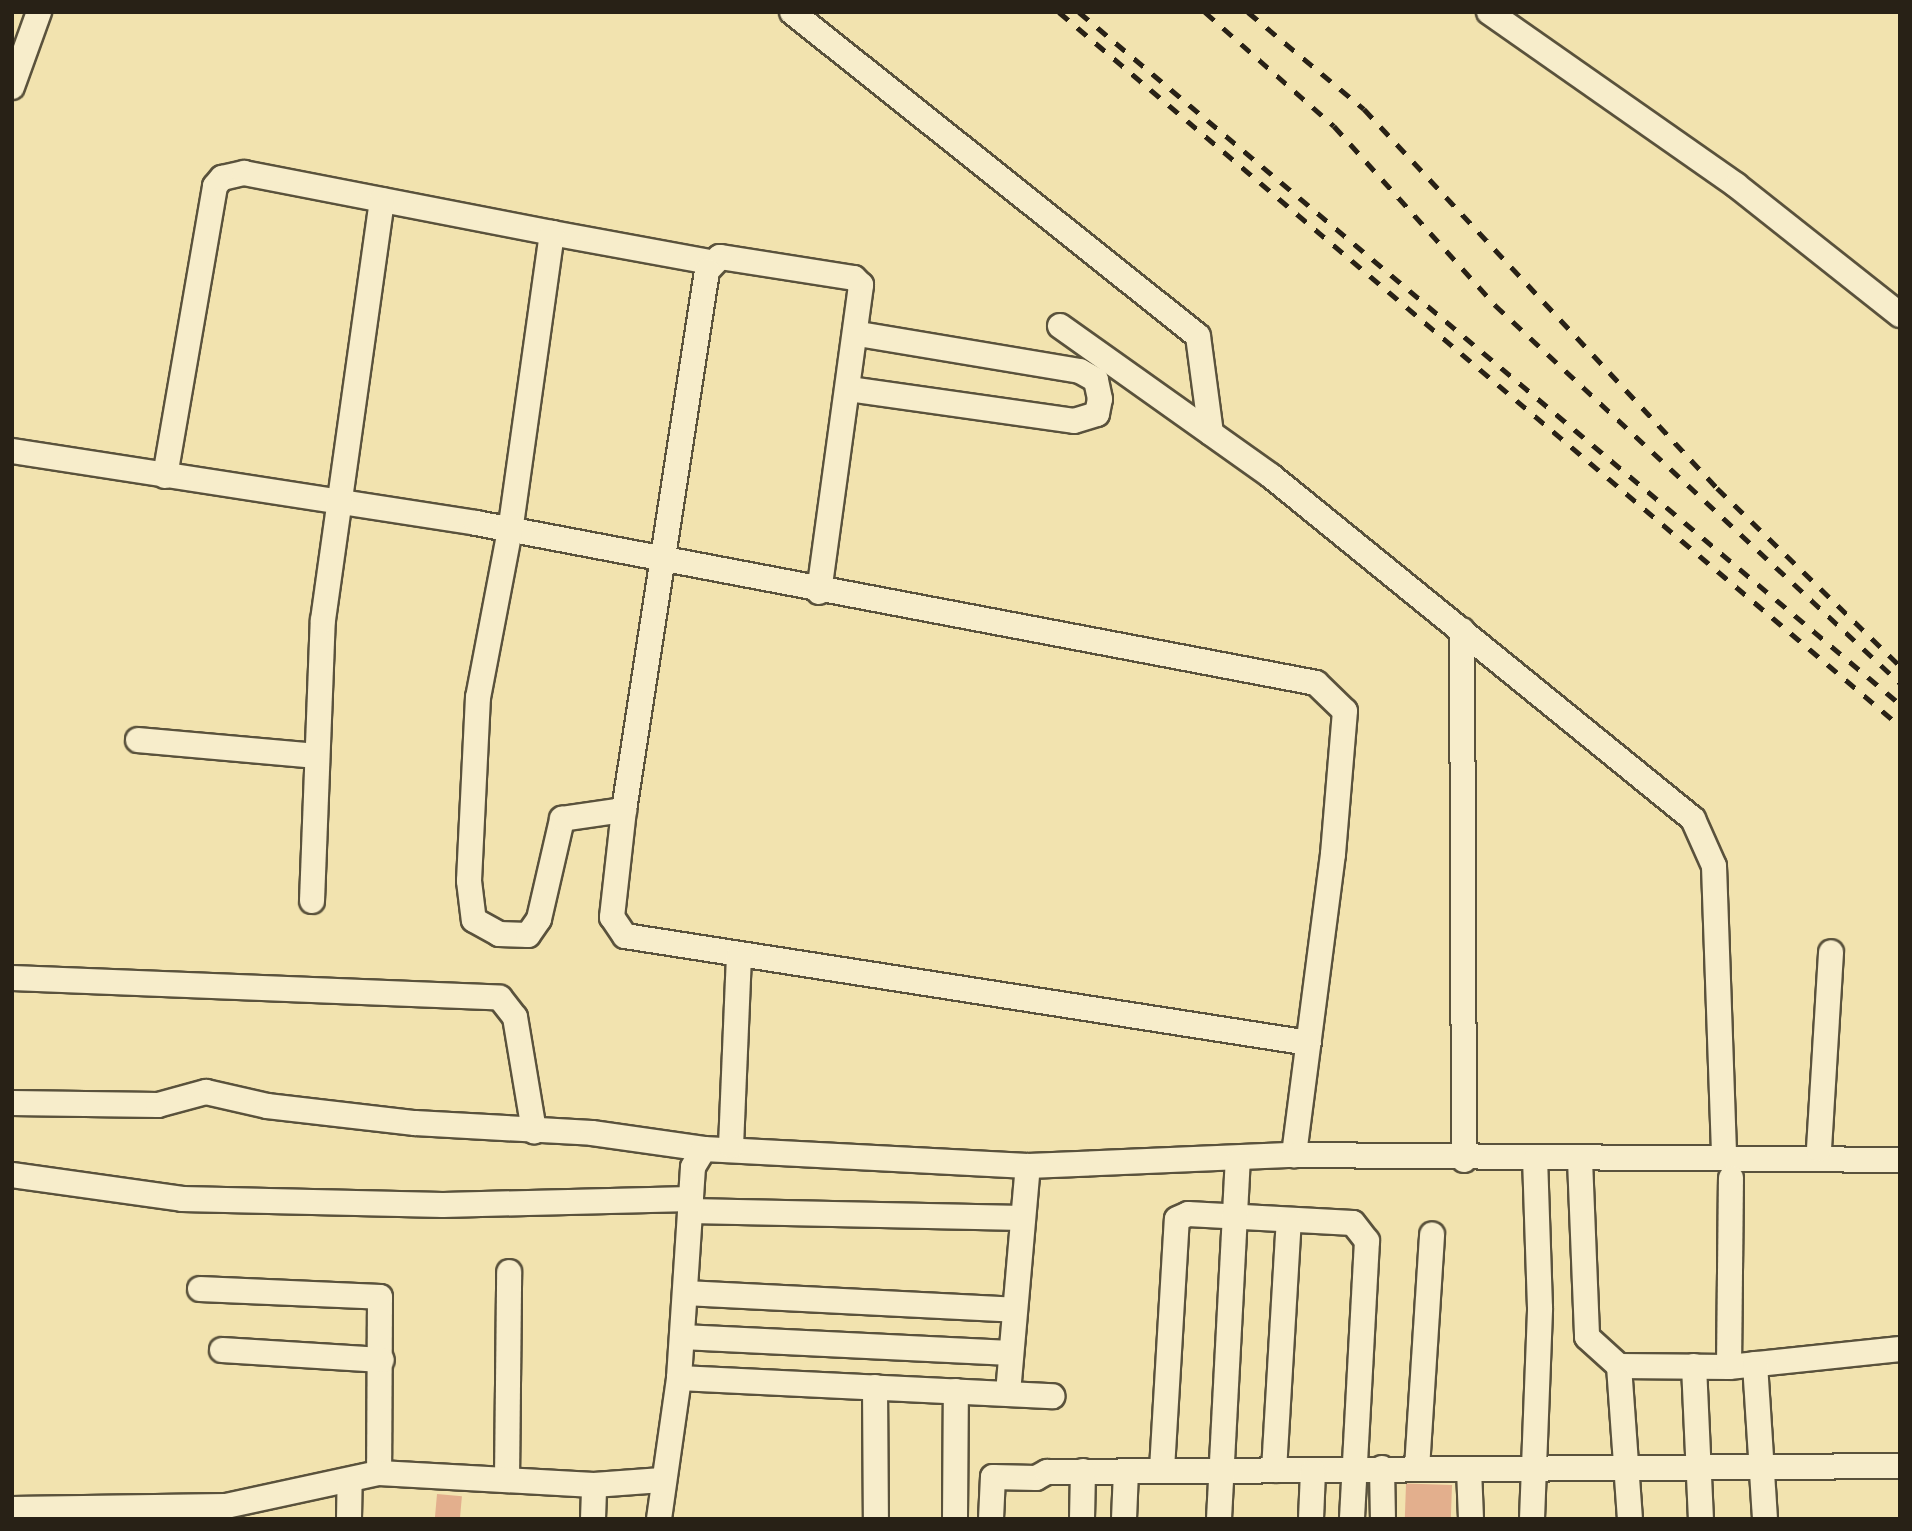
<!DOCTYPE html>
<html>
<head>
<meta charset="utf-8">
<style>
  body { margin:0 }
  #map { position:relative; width:1912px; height:1531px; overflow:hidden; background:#f2e3af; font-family:"Libre Caslon Text",serif }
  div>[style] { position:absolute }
  .building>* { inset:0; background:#e3af8d; transform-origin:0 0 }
  .roads { filter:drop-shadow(2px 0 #5a523c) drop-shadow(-2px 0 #5a523c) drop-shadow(0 2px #5a523c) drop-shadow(0 -2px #5a523c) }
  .minor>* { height:24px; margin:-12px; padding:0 12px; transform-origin:12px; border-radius:12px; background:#f7edcb }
  .rail>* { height:5px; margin-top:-2.5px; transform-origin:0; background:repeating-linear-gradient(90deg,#282116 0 12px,transparent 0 24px) }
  span { translate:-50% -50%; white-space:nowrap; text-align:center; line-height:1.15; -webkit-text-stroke:5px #f7edcb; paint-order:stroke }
  .frame { position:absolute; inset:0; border:14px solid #282116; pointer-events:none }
</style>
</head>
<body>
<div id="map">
  <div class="building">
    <i style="left:1452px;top:1485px;width:34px;height:46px;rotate:92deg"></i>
    <i style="left:437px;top:1494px;width:25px;height:25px;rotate:5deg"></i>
  </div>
  <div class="roads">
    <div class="minor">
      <i style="left:792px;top:12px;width:519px;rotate:38.59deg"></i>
      <i style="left:1198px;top:336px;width:98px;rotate:82.4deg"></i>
      <i style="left:1489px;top:12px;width:302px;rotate:35deg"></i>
      <i style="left:1736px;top:185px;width:209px;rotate:38.4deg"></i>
      <i style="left:12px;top:87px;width:80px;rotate:-70.2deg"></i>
      <i style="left:552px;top:233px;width:161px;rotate:10.4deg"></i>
      <i style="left:1060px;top:326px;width:259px;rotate:35.4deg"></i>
      <i style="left:1271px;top:476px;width:544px;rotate:39.1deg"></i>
      <i style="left:1693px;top:819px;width:51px;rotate:65.9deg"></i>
      <i style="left:1714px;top:866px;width:283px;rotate:88deg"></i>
      <i style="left:849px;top:389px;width:227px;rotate:8.1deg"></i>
      <i style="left:1074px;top:421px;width:24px;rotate:-17deg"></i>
      <i style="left:1097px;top:414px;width:15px;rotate:-79deg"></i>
      <i style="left:1100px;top:399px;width:19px;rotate:-102deg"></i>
      <i style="left:1096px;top:380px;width:18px;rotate:-151deg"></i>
      <i style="left:1080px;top:371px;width:225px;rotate:-170.5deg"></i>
      <i style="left:12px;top:451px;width:470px;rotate:8.8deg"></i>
      <i style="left:476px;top:523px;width:855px;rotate:10.78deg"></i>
      <i style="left:1316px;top:683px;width:40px;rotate:44deg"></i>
      <i style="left:1345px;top:711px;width:144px;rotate:94.8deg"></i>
      <i style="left:1333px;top:854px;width:304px;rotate:97.4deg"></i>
      <i style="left:165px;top:476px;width:294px;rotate:-80.2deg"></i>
      <i style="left:215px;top:186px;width:11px;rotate:-49deg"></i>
      <i style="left:222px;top:178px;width:23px;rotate:-13deg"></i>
      <i style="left:244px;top:173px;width:314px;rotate:11deg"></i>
      <i style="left:552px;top:233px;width:300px;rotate:98deg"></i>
      <i style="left:510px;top:530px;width:170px;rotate:100.8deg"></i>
      <i style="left:478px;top:697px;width:184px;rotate:92.8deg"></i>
      <i style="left:469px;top:881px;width:39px;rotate:83deg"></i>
      <i style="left:474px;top:920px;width:29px;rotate:29deg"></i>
      <i style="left:499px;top:934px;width:29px;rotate:2deg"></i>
      <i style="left:528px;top:935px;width:19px;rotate:-55deg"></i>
      <i style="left:539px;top:919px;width:103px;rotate:-77deg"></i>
      <i style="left:562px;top:819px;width:63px;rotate:-8.3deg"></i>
      <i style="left:819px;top:592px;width:310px;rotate:-82.2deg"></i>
      <i style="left:861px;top:285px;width:10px;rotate:-135deg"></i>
      <i style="left:854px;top:278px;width:136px;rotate:-171.1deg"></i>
      <i style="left:720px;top:257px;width:19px;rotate:133deg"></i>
      <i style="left:707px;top:271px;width:545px;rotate:98.75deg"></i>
      <i style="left:624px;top:810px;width:108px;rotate:96.4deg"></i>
      <i style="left:612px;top:917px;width:23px;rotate:56deg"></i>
      <i style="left:625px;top:936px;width:692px;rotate:8.89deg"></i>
      <i style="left:1462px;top:630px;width:530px;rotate:89.78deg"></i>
      <i style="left:138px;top:740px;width:179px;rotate:5.1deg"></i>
      <i style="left:312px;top:901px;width:281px;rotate:-87.8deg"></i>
      <i style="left:323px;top:620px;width:424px;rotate:-82deg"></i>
      <i style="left:12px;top:978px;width:488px;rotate:2.3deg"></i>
      <i style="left:500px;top:998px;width:24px;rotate:52deg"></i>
      <i style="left:515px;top:1017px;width:116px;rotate:80.5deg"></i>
      <i style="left:12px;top:1103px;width:146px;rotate:0.8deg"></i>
      <i style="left:158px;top:1105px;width:50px;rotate:-15.2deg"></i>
      <i style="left:206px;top:1092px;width:63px;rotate:12.9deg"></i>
      <i style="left:267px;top:1106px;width:149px;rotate:6.6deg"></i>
      <i style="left:415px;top:1123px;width:177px;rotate:3.2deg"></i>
      <i style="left:592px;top:1133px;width:113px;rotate:8.1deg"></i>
      <i style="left:704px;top:1149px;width:324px;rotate:3deg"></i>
      <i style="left:1028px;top:1166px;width:266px;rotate:-2.4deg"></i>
      <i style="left:1294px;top:1155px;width:606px;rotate:0.47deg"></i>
      <i style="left:731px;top:1146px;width:192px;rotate:-87.6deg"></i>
      <i style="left:1819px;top:1149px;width:197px;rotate:-86.5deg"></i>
      <i style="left:1580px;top:1160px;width:177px;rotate:87.7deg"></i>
      <i style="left:1587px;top:1337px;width:43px;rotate:42.2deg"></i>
      <i style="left:1619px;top:1366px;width:110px;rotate:0.5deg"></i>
      <i style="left:1729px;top:1367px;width:172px;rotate:-6deg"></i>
      <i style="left:12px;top:1175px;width:172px;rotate:8deg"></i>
      <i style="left:182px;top:1199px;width:261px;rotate:1.3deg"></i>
      <i style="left:443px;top:1205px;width:248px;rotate:-1.4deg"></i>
      <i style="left:690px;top:1211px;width:333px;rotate:1.2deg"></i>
      <i style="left:200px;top:1289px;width:180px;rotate:2.5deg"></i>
      <i style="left:380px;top:1297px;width:176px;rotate:90.3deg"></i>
      <i style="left:685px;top:1293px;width:330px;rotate:2.9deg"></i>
      <i style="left:682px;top:1337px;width:329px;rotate:2.8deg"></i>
      <i style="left:222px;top:1350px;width:160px;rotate:3.6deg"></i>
      <i style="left:1755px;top:1364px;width:155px;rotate:86.3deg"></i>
      <i style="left:1619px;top:1366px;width:153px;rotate:85.9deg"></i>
      <i style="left:1694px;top:1366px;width:153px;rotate:87.4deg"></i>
      <i style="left:1729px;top:1367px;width:189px;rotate:-89.4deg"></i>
      <i style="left:679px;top:1378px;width:374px;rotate:2.8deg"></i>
      <i style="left:875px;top:1387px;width:132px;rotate:89.6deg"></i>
      <i style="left:1008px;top:1393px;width:228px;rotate:-85deg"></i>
      <i style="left:1382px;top:1468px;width:51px;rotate:88.9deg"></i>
      <i style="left:1417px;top:1468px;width:234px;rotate:-86.3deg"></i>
      <i style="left:1162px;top:1469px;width:250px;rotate:-86.6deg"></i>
      <i style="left:1177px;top:1219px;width:12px;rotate:-24deg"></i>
      <i style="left:1188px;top:1214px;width:165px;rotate:3.1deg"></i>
      <i style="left:1353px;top:1223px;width:23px;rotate:52deg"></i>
      <i style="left:1367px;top:1241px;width:278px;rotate:93.1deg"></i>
      <i style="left:1469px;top:1469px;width:50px;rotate:87.7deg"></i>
      <i style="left:1274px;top:1470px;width:250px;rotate:-86.6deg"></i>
      <i style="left:507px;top:1480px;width:208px;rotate:-89.4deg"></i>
      <i style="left:12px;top:1509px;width:214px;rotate:-0.8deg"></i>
      <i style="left:226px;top:1506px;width:157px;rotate:-12.2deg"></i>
      <i style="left:379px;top:1473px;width:215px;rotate:3.2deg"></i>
      <i style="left:594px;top:1485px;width:68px;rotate:-4.2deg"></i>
      <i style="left:349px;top:1519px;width:39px;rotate:-89deg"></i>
      <i style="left:593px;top:1519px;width:34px;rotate:-88deg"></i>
      <i style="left:659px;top:1519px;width:142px;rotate:-81.9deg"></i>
      <i style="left:679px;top:1378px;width:211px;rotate:-86.2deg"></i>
      <i style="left:693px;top:1167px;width:21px;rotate:-59deg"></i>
      <i style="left:955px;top:1519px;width:128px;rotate:-89.6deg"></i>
      <i style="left:991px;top:1519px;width:42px;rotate:-87.3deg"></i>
      <i style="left:993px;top:1477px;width:43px;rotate:1.3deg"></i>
      <i style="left:1036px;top:1478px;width:13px;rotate:-29deg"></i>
      <i style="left:1047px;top:1472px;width:853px;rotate:-0.4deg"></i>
      <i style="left:1082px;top:1519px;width:48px;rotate:-88.8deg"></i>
      <i style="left:1124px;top:1519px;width:48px;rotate:-87.6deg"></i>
      <i style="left:1219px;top:1519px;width:358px;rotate:-87deg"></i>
      <i style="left:1311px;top:1519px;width:48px;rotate:-87.6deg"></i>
      <i style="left:1532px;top:1519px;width:211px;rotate:-87.8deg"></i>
      <i style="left:1540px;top:1308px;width:148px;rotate:-91.9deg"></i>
    </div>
  </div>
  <div class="rail">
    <i style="left:1059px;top:12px;width:1103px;rotate:40.33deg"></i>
    <i style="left:1079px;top:12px;width:1074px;rotate:40.13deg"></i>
    <i style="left:1205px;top:12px;width:172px;rotate:41.5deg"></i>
    <i style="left:1334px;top:126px;width:241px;rotate:48deg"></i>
    <i style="left:1495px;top:305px;width:554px;rotate:43.03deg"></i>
    <i style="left:1248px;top:12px;width:151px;rotate:39.9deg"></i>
    <i style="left:1364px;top:109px;width:518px;rotate:47.03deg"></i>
    <i style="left:1717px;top:488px;width:255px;rotate:44.2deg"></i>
  </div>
  <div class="frame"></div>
</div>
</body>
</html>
